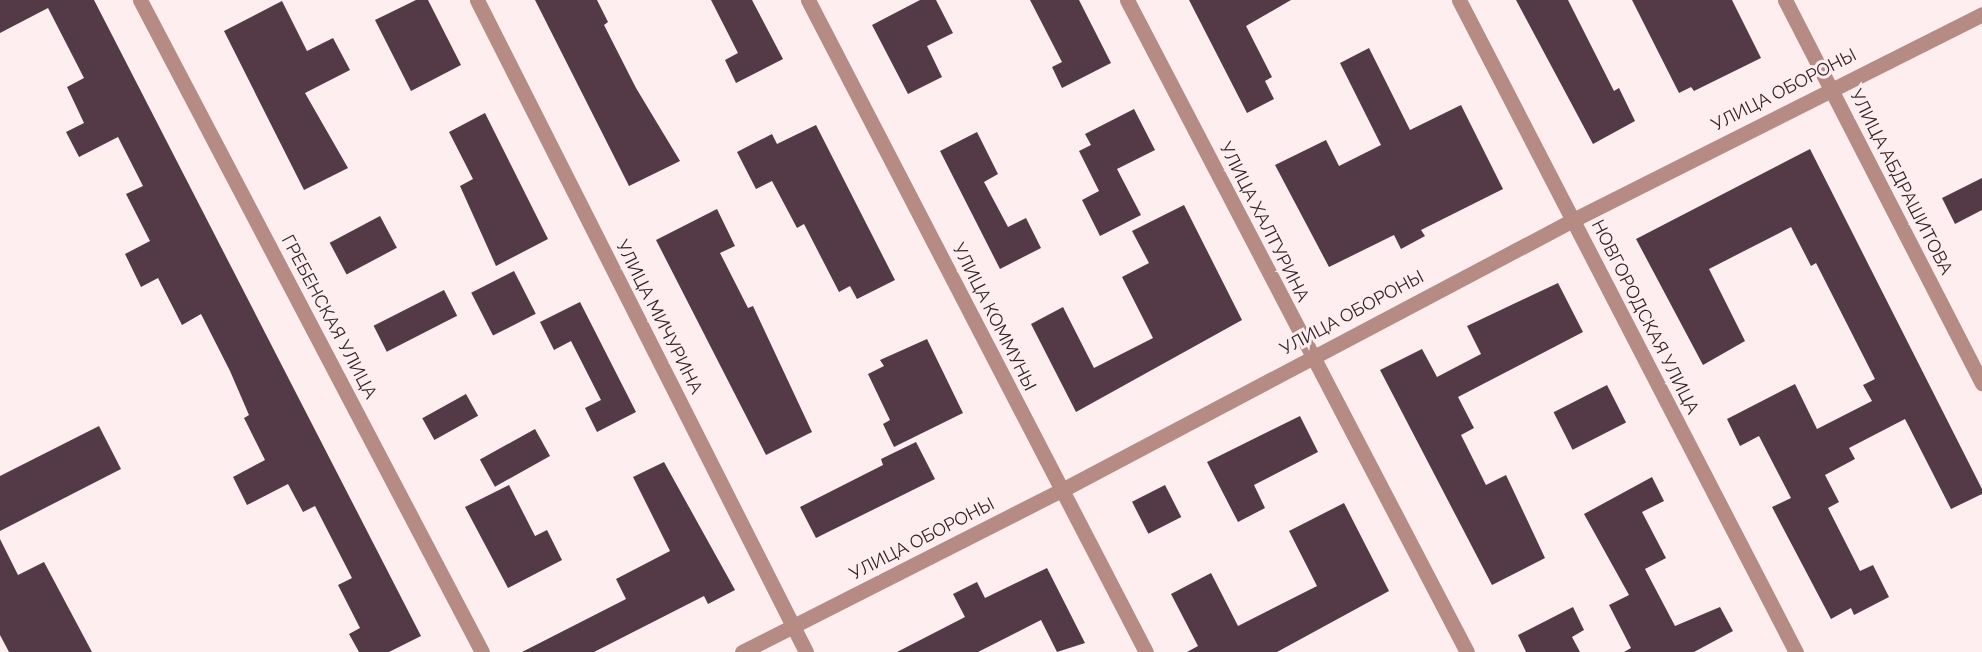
<!DOCTYPE html>
<html>
<head>
<meta charset="utf-8">
<style>
  body { margin:0 }
  #map { position:relative; width:1982px; height:652px; overflow:hidden; background:#feeef0; font-family:Raleway,sans-serif }
  div>[style] { position:absolute }
  .building>* { inset:0; background:#543946; transform-origin:0 0 }
  .minor>* { height:15px; margin:-7.5px; padding:0 7.5px; transform-origin:7.5px; border-radius:7.5px; background:#b58b83 }
  span { translate:-50% -50%; white-space:nowrap; text-align:center; line-height:1.15; -webkit-text-stroke:6px #feeef0; paint-order:stroke }
  .street-label { font-size:18px; color:#312325 }
</style>
</head>
<body>
<div id="map">
  <div class="building">
    <i style="clip-path:polygon(0 0,94px 0,421px 636px,389px 652px,359px 652px,349px 634px,360px 628px,338px 585px,352px 578px,315px 506px,303px 512px,288px 484px,247px 505px,233px 477px,265px 460px,244px 418px,249px 415px,230px 371px,201px 314px,182px 325px,158px 278px,141px 287px,125px 254px,150px 241px,126px 194px,143px 186px,118px 137px,79px 157px,66px 132px,84px 123px,67px 87px,84px 78px,48px 8px,0 33px)"></i>
    <i style="clip-path:polygon(416px 0,428px 0,461px 65px,411px 91px,375px 20px)"></i>
    <i style="clip-path:polygon(535px 0,597px 0,608px 22px,604px 25px,636px 88px,680px 161px,629px 186px)"></i>
    <i style="clip-path:polygon(711px 0,752px 0,783px 59px,736px 83px,725px 60px,738px 53px)"></i>
    <i style="clip-path:polygon(920px 0,936px 0,953px 33px,927px 46px,942px 77px,908px 94px,872px 25px)"></i>
    <i style="clip-path:polygon(1030px 0,1079px 0,1111px 63px,1062px 88px,1052px 67px,1062px 62px)"></i>
    <i style="clip-path:polygon(1189px 0,1291px 0,1246px 26px,1272px 77px,1265px 81px,1274px 99px,1247px 113px)"></i>
    <i style="clip-path:polygon(1516px 0,1568px 0,1614px 91px,1619px 88px,1635px 121px,1593px 144px)"></i>
    <i style="clip-path:polygon(1632px 0,1732px 0,1761px 58px,1694px 91px,1691px 87px,1679px 93px)"></i>
    <i style="clip-path:polygon(282px 1px,307px 51px,333px 38px,350px 70px,305px 93px,348px 168px,304px 190px,224px 31px)"></i>
    <i style="clip-path:polygon(1369px 48px,1410px 130px,1461px 105px,1503px 189px,1421px 230px,1425px 236px,1401px 249px,1394px 235px,1329px 267px,1275px 165px,1326px 140px,1339px 166px,1381px 145px,1340px 63px)"></i>
    <i style="clip-path:polygon(1134px 109px,1155px 150px,1117px 169px,1141px 215px,1100px 236px,1082px 200px,1099px 191px,1079px 151px,1091px 145px,1085px 134px)"></i>
    <i style="clip-path:polygon(485px 113px,548px 239px,496px 266px,460px 186px,473px 179px,449px 132px)"></i>
    <i style="clip-path:polygon(816px 125px,895px 280px,857px 299px,850px 286px,839px 292px,804px 224px,797px 228px,772px 181px,756px 189px,737px 152px,772px 134px,777px 144px)"></i>
    <i style="clip-path:polygon(977px 132px,998px 174px,984px 182px,1008px 227px,1026px 218px,1041px 248px,1000px 269px,940px 151px)"></i>
    <i style="clip-path:polygon(1810px 149px,1982px 489px,1982px 494px,1951px 509px,1905px 419px,1849px 448px,1855px 459px,1825px 475px,1839px 502px,1828px 508px,1860px 571px,1873px 565px,1889px 597px,1854px 615px,1851px 608px,1831px 619px,1772px 507px,1791px 498px,1759px 436px,1740px 446px,1727px 419px,1795px 384px,1817px 429px,1872px 401px,1863px 385px,1875px 379px,1816px 263px,1811px 266px,1791px 227px,1709px 269px,1745px 341px,1703px 365px,1636px 239px)"></i>
    <i style="clip-path:polygon(1982px 178px,1982px 210px,1955px 224px,1942px 198px)"></i>
    <i style="clip-path:polygon(1184px 205px,1242px 320px,1076px 412px,1031px 324px,1063px 307px,1094px 368px,1153px 338px,1122px 277px,1149px 263px,1132px 231px)"></i>
    <i style="clip-path:polygon(717px 209px,735px 246px,720px 253px,748px 308px,753px 306px,812px 432px,766px 455px,656px 240px)"></i>
    <i style="left:380px;top:216px;width:36px;height:57px;rotate:62deg"></i>
    <i style="left:514px;top:271px;width:48px;height:48px;rotate:63deg"></i>
    <i style="clip-path:polygon(1558px 283px,1583px 332px,1458px 397px,1474px 428px,1461px 435px,1486px 485px,1506px 475px,1545px 558px,1492px 585px,1380px 370px,1422px 349px,1437px 377px,1481px 354px,1467px 326px)"></i>
    <i style="left:444px;top:290px;width:29px;height:79px;rotate:63deg"></i>
    <i style="clip-path:polygon(580px 302px,636px 412px,597px 432px,585px 408px,601px 400px,571px 341px,554px 350px,540px 322px)"></i>
    <i style="clip-path:polygon(927px 339px,963px 413px,894px 447px,883px 424px,890px 420px,868px 374px,884px 366px,880px 360px)"></i>
    <i style="left:1607px;top:385px;width:42px;height:60px;rotate:63deg"></i>
    <i style="left:466px;top:394px;width:25px;height:50px;rotate:61deg"></i>
    <i style="clip-path:polygon(1300px 416px,1318px 452px,1254px 485px,1265px 508px,1238px 522px,1207px 462px)"></i>
    <i style="clip-path:polygon(99px 426px,121px 469px,0 531px,0 476px)"></i>
    <i style="left:535px;top:429px;width:31px;height:63px;rotate:61deg"></i>
    <i style="clip-path:polygon(916px 442px,935px 479px,816px 538px,800px 507px,883px 465px,881px 459px)"></i>
    <i style="clip-path:polygon(664px 462px,735px 590px,708px 604px,704px 596px,594px 652px,522px 652px,626px 599px,616px 579px,670px 551px,633px 477px)"></i>
    <i style="clip-path:polygon(1652px 477px,1664px 501px,1642px 512px,1666px 558px,1645px 569px,1675px 626px,1720px 607px,1733px 631px,1694px 652px,1624px 652px,1631px 648px,1609px 605px,1629px 595px,1584px 514px)"></i>
    <i style="clip-path:polygon(509px 485px,535px 536px,547px 530px,562px 560px,508px 588px,465px 507px)"></i>
    <i style="left:1165px;top:485px;width:36px;height:37px;rotate:63deg"></i>
    <i style="clip-path:polygon(1344px 503px,1389px 591px,1277px 652px,1187px 652px,1198px 646px,1171px 594px,1211px 573px,1238px 626px,1317px 586px,1289px 531px)"></i>
    <i style="clip-path:polygon(0 539px,18px 575px,44px 562px,92px 652px,9px 652px,0 635px)"></i>
    <i style="clip-path:polygon(1047px 568px,1085px 643px,1057px 652px,1041px 620px,978px 652px,897px 652px,965px 617px,953px 594px,977px 582px,985px 598px)"></i>
    <i style="clip-path:polygon(1573px 607px,1584px 630px,1572px 637px,1580px 652px,1526px 652px,1518px 635px)"></i>
  </div>
  <div class="minor">
    <i style="left:140px;top:0;width:736px;rotate:62.32deg"></i>
    <i style="left:477px;top:0;width:730px;rotate:63.22deg"></i>
    <i style="left:808px;top:0;width:734px;rotate:62.6deg"></i>
    <i style="left:1127px;top:0;width:735px;rotate:62.46deg"></i>
    <i style="left:1459px;top:0;width:734px;rotate:62.67deg"></i>
    <i style="left:1785px;top:0;width:431px;rotate:62.8deg"></i>
    <i style="left:742px;top:652px;width:359px;rotate:-26.9deg"></i>
    <i style="left:1062px;top:490px;width:578px;rotate:-27.85deg"></i>
    <i style="left:1573px;top:220px;width:458px;rotate:-26.7deg"></i>
  </div>
  <div class="street-label">
    <span style="left:1784px;top:90px;rotate:-27deg">УЛИЦА ОБОРОНЫ</span>
    <span style="left:1901px;top:182px;rotate:63deg">УЛИЦА АБДРАШИТОВА</span>
    <span style="left:1264px;top:222px;rotate:63deg">УЛИЦА ХАЛТУРИНА</span>
    <span style="left:1352px;top:313px;rotate:-28deg">УЛИЦА ОБОРОНЫ</span>
    <span style="left:329px;top:317px;rotate:62deg">ГРЕБЕНСКАЯ УЛИЦА</span>
    <span style="left:659px;top:317px;rotate:63deg">УЛИЦА МИЧУРИНА</span>
    <span style="left:994px;top:317px;rotate:63deg">УЛИЦА КОММУНЫ</span>
    <span style="left:1645px;top:317px;rotate:63deg">НОВГОРОДСКАЯ УЛИЦА</span>
    <span style="left:922px;top:539px;rotate:-27deg">УЛИЦА ОБОРОНЫ</span>
  </div>
</div>
</body>
</html>
